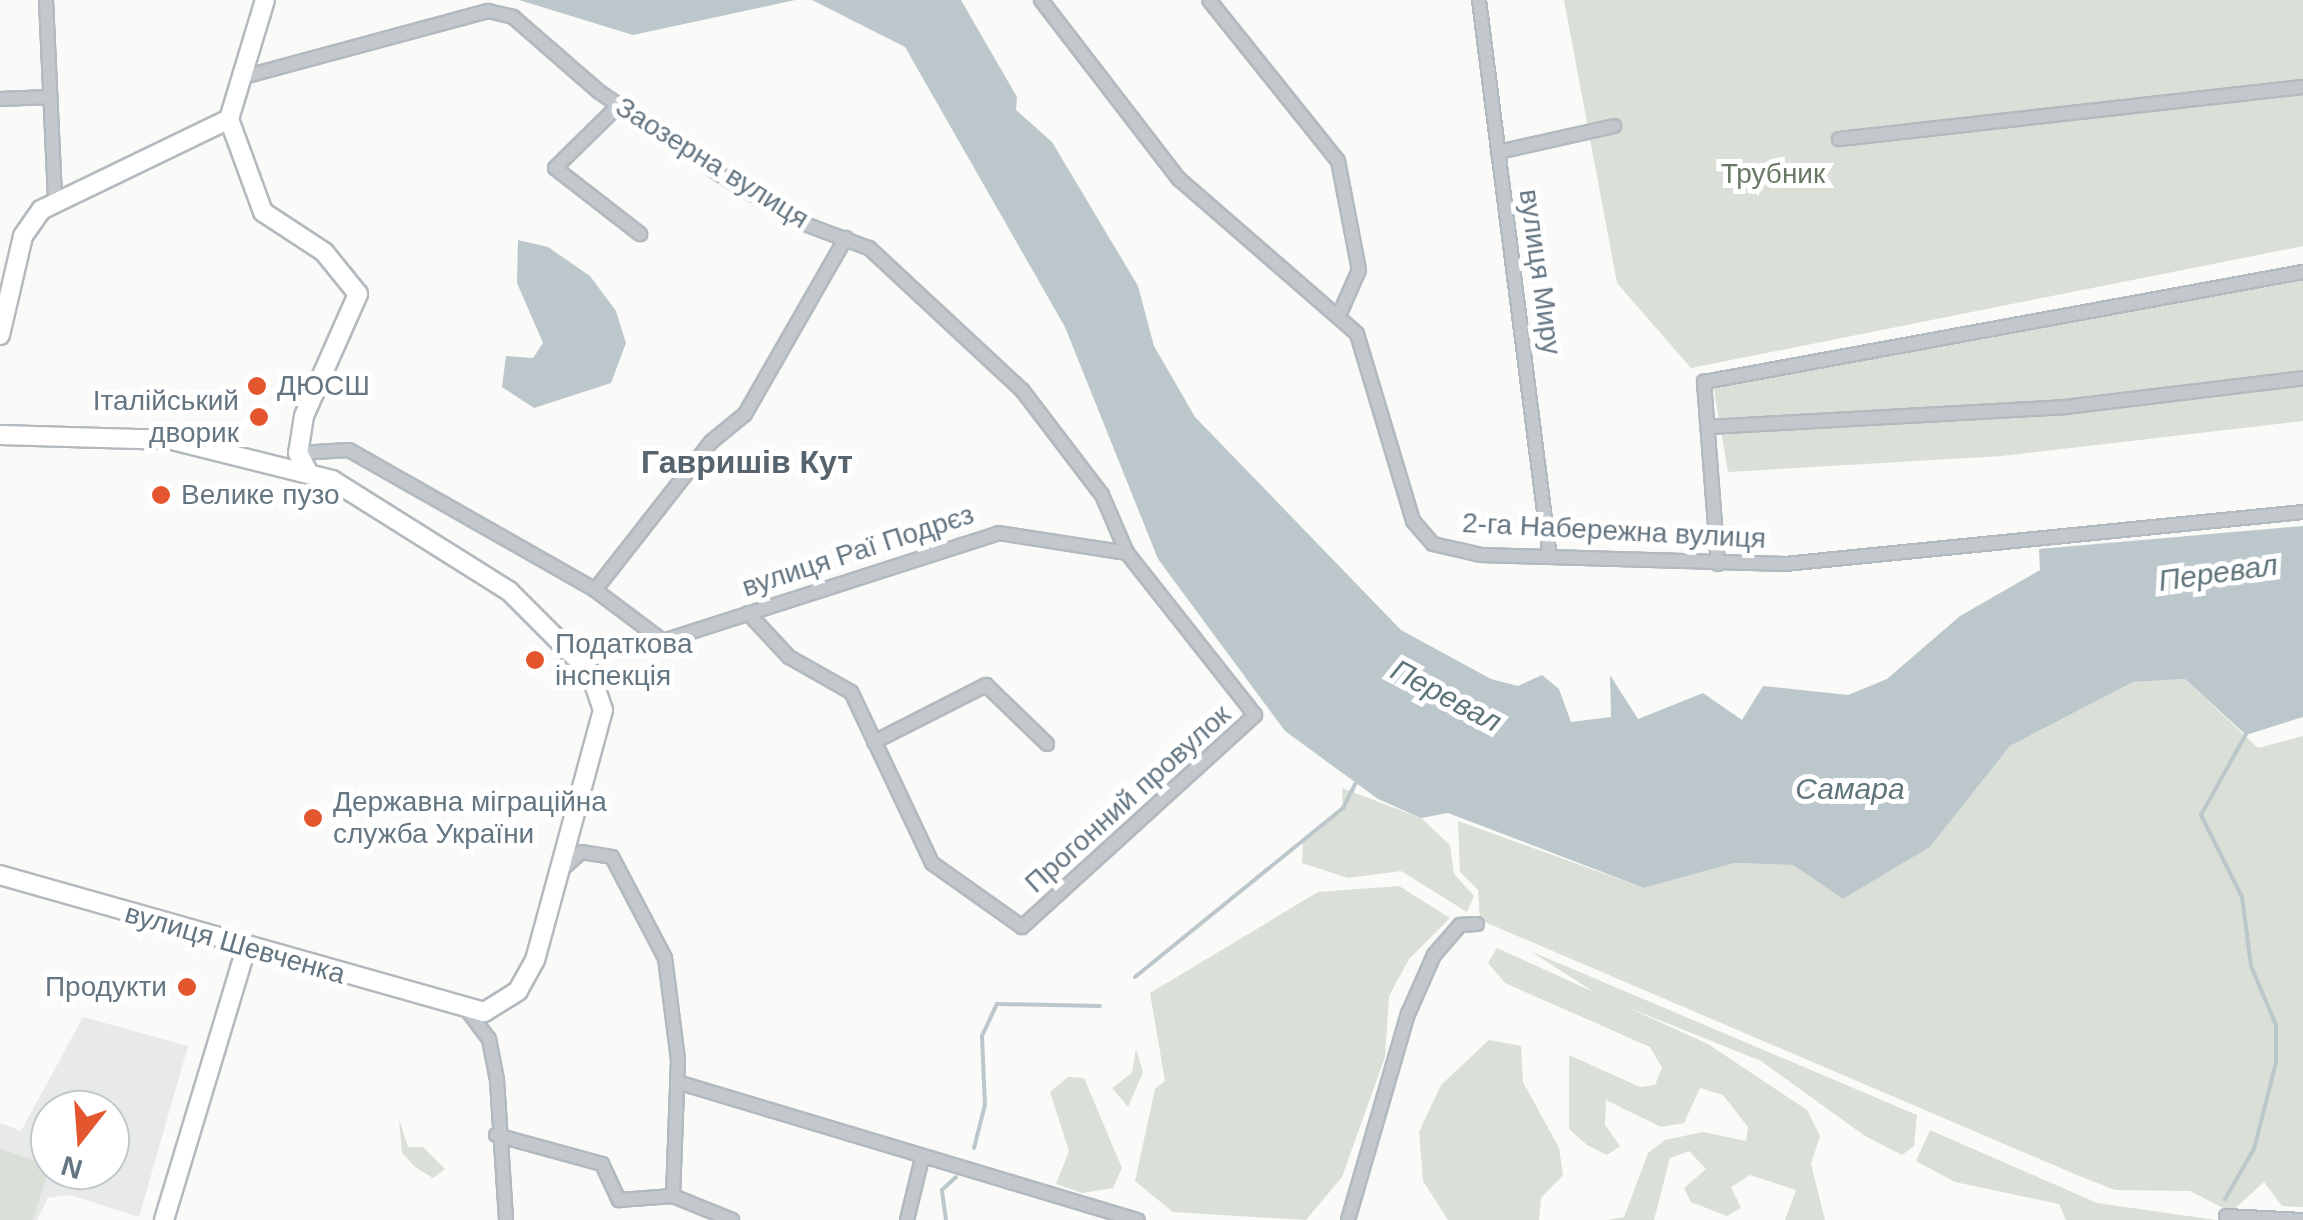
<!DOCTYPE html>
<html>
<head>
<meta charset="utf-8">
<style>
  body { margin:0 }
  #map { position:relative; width:2303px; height:1220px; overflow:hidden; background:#fafaf8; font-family:Arial,sans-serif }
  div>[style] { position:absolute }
  .built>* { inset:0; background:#e8e9e9 }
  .green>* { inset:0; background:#dadfd7 }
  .water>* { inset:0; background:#bbc7cb }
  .stream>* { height:4px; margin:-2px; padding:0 2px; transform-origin:2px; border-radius:2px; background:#bbc7cb }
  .roads { filter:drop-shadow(2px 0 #b3babf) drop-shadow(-2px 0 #b3babf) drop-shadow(0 2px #b3babf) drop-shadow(0 -2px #b3babf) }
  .street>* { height:12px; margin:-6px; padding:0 6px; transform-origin:6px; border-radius:6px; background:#c3c8cc }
  .secondary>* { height:18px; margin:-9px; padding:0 9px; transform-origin:9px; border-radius:9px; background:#fff }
  .dots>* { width:28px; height:28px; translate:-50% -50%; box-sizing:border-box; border:5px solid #fff; border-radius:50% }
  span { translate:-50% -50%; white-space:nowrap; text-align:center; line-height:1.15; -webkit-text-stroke:10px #fff; paint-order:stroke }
  .street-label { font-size:28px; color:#657683 }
  .park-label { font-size:28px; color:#687a64 }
  .poi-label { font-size:28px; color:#657683 }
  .left { translate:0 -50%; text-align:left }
  .right { translate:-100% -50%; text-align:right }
  .water-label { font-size:30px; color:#60757c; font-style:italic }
  .quarter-label { font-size:32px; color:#57646e; font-weight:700 }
  .north { position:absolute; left:30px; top:1090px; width:100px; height:100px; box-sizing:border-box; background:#fff; border:2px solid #c1c8cd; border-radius:50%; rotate:197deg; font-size:28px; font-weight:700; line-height:40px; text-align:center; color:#657683 }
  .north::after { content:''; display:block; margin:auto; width:35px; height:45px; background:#e4572e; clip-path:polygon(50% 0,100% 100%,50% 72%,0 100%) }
</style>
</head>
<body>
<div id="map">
  <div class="built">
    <i style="clip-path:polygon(evenodd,83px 1017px,188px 1046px,139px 1217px,70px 1195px,48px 1198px,37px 1220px,0 1220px,0 1123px,21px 1131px,83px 1017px,50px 1110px,110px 1110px,110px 1170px,50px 1170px,50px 1110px)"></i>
  </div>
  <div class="green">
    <i style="clip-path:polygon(1564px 0,2303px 0,2303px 246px,1691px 368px,1617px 283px)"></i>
    <i style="clip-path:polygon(2303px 275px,2303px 421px,2002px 456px,1728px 472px,1713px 385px)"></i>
    <i style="clip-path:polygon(2185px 679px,2258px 748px,2303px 736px,2303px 1207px,2282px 1206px,2264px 1182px,2231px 1212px,2190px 1191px,2115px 1190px,2077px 1175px,1480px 920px,1478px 890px,1460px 872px,1458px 821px,1644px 888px,1734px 863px,1793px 865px,1843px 899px,1930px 847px,2010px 746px,2133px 682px)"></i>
    <i style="clip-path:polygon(1342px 788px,1421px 818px,1450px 845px,1454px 874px,1474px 896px,1467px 912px,1401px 871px,1348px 878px,1302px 863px,1303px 840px,1343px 808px)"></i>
    <i style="clip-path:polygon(1399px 886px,1450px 918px,1409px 959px,1389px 996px,1385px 1057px,1342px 1177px,1306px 1220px,1173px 1212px,1135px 1181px,1155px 1089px,1165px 1081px,1150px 993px,1318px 892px)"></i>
    <i style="clip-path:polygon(1497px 948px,1708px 1044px,1807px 1110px,1820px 1136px,1811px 1164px,1825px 1220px,1785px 1220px,1796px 1190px,1750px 1175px,1731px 1187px,1741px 1208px,1727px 1216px,1691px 1202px,1684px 1188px,1706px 1169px,1689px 1151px,1670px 1158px,1654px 1220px,1608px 1220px,1624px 1217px,1648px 1153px,1665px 1140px,1703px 1132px,1746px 1141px,1748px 1127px,1723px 1095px,1700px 1088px,1684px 1123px,1661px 1127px,1606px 1100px,1605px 1125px,1620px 1146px,1607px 1155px,1587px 1145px,1569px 1129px,1569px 1055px,1640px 1087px,1655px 1085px,1662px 1068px,1650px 1047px,1505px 983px,1488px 963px)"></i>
    <i style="clip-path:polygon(1530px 951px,1917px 1115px,1914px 1146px,1902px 1155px,1865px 1136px,1761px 1061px,1602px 997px)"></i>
    <i style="clip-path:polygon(1489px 1040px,1521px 1046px,1523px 1082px,1559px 1148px,1563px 1175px,1541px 1198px,1539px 1220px,1448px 1220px,1423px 1181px,1419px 1132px,1441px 1085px)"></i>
    <i style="clip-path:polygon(1136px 1049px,1143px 1072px,1128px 1107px,1112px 1088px,1132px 1073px)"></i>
    <i style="clip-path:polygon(1068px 1077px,1084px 1078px,1122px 1168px,1113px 1188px,1082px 1193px,1056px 1184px,1069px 1151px,1050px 1092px)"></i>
    <i style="clip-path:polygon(399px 1119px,408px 1147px,423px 1147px,445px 1169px,433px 1178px,415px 1167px,402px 1153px)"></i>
    <i style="clip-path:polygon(1930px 1130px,2097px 1203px,2216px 1220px,2066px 1220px,2059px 1204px,1955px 1182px,1916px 1161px)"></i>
    <i style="clip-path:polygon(0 1149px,50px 1165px,33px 1220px,0 1220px)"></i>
  </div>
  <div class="water">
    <i style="clip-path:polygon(519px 0,795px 0,633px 35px)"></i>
    <i style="clip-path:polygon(812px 0,961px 0,1017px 97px,1016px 110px,1052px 142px,1138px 286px,1154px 346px,1195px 417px,1401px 630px,1491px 679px,1518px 686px,1542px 675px,1559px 689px,1571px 722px,1611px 717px,1610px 675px,1638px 719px,1703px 693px,1742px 720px,1763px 686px,1848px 695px,1887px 679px,1960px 616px,2040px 570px,2039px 549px,2303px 526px,2303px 717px,2246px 735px,2185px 679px,2133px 682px,2010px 746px,1930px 847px,1843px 899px,1793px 865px,1734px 863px,1644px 888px,1448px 813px,1421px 818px,1378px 799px,1285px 731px,1158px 559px,1065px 327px,905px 47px)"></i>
    <i style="clip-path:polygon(518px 240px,548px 247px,590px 276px,616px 311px,626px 343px,611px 383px,534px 408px,502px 387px,506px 356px,533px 358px,543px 343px,517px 283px)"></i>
  </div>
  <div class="stream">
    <i style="left:1135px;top:977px;width:268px;rotate:-39.1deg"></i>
    <i style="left:1343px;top:808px;width:33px;rotate:-63deg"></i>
    <i style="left:974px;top:1148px;width:44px;rotate:-75.7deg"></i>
    <i style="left:985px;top:1105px;width:69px;rotate:-92.5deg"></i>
    <i style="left:982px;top:1036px;width:35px;rotate:-65deg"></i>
    <i style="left:997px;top:1004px;width:103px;rotate:1.1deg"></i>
    <i style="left:2225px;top:1199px;width:58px;rotate:-59.9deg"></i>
    <i style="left:2254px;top:1149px;width:89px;rotate:-75.7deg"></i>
    <i style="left:2276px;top:1063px;width:38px;rotate:-90deg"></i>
    <i style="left:2276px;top:1025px;width:64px;rotate:-113deg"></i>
    <i style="left:2251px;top:966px;width:70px;rotate:-97.4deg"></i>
    <i style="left:2242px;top:897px;width:92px;rotate:-116.6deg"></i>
    <i style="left:2201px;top:815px;width:93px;rotate:-60.9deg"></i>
    <i style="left:946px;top:1220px;width:30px;rotate:-98deg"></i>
    <i style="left:942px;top:1190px;width:19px;rotate:-43deg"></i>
  </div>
  <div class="roads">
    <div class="street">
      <i style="left:46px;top:0;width:201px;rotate:87.4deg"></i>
      <i style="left:1041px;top:0;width:226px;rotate:52.4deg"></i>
      <i style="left:1179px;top:179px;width:236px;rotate:41deg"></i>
      <i style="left:1357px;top:334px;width:195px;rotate:73.3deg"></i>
      <i style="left:1413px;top:521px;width:30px;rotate:49deg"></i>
      <i style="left:1433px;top:544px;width:49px;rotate:12.9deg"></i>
      <i style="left:1481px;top:555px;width:304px;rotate:1.7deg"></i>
      <i style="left:1785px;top:564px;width:521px;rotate:-5.73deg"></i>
      <i style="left:1209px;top:0;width:206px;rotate:51.3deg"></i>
      <i style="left:1338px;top:161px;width:111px;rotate:79.1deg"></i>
      <i style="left:1359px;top:270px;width:47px;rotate:113.8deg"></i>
      <i style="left:1479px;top:0;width:554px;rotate:82.75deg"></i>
      <i style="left:247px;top:76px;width:250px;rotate:-15.1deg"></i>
      <i style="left:488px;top:11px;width:26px;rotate:13deg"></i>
      <i style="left:513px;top:17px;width:113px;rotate:41deg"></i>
      <i style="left:598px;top:91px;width:147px;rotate:34.4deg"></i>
      <i style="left:719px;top:174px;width:88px;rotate:31.5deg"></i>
      <i style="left:794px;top:220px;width:80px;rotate:20.5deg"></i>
      <i style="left:869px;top:248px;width:209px;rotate:42.9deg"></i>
      <i style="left:1022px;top:390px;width:132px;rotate:52.7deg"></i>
      <i style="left:1102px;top:495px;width:63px;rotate:66.7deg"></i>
      <i style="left:1127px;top:553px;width:206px;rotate:51.7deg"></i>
      <i style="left:1255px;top:715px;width:315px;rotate:137.7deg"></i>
      <i style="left:1022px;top:927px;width:110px;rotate:-144.6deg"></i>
      <i style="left:932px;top:863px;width:189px;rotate:-115.3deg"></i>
      <i style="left:851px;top:692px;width:71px;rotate:-150.6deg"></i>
      <i style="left:789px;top:657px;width:60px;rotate:-133deg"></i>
      <i style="left:0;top:99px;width:50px;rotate:-2.3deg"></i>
      <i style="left:618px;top:106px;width:88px;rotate:135.5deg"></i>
      <i style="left:555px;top:168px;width:108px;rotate:37.8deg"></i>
      <i style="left:1839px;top:139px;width:467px;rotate:-6.4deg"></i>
      <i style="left:1498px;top:152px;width:119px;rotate:-12.6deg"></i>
      <i style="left:1710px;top:427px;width:356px;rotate:-3.2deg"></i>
      <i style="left:2065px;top:407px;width:240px;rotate:-6.9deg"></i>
      <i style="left:298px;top:453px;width:51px;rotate:-3.4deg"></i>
      <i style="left:349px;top:450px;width:283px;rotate:29.6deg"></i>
      <i style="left:595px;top:590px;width:85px;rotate:36.9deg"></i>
      <i style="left:663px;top:641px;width:353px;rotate:-17.8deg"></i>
      <i style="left:999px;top:533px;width:130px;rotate:8.9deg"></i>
      <i style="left:1718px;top:564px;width:183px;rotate:-94.4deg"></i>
      <i style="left:1704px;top:382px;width:609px;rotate:-10.41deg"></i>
      <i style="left:595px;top:590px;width:188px;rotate:-51.9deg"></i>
      <i style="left:711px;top:442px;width:44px;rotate:-39.5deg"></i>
      <i style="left:745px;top:414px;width:203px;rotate:-60.2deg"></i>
      <i style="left:874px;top:742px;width:126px;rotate:-27deg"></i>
      <i style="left:986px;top:685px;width:85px;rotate:44deg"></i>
      <i style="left:560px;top:871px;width:28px;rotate:-42deg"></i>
      <i style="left:581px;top:852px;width:31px;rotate:9deg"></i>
      <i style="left:612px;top:857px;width:114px;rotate:62.3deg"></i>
      <i style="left:665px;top:958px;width:103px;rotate:82.7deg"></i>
      <i style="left:678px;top:1060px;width:136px;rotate:92.1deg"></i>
      <i style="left:470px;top:1014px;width:31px;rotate:53deg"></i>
      <i style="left:489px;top:1039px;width:42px;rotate:79deg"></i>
      <i style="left:497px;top:1080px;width:140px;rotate:86.3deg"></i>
      <i style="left:677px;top:1082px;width:481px;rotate:16.7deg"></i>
      <i style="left:496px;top:1135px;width:110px;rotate:15.3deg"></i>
      <i style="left:602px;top:1164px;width:40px;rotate:65deg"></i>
      <i style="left:619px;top:1200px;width:54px;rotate:-4.2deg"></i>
      <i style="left:673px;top:1196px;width:64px;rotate:22.1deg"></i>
      <i style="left:2226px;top:1216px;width:77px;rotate:3deg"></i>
      <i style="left:907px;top:1220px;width:64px;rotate:-76.4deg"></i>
      <i style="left:1348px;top:1220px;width:215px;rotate:-73.8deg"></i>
      <i style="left:1408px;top:1014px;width:64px;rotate:-66.2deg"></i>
      <i style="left:1434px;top:955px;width:40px;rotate:-49deg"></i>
      <i style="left:1460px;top:925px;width:17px;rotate:-3deg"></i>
    </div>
    <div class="secondary">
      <i style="left:229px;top:119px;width:99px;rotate:69.9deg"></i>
      <i style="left:263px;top:212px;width:73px;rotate:33.3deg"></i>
      <i style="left:324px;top:252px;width:54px;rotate:51deg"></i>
      <i style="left:358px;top:294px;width:133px;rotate:113.9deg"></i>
      <i style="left:304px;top:416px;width:37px;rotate:99deg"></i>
      <i style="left:298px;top:453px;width:21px;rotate:62deg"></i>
      <i style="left:229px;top:119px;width:124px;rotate:-73.2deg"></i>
      <i style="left:0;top:335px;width:102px;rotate:-76.9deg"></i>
      <i style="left:23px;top:236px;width:32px;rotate:-55deg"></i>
      <i style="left:41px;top:210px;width:209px;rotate:-25.8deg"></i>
      <i style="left:0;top:435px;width:172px;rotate:1.7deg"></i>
      <i style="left:172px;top:440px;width:165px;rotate:14deg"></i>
      <i style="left:332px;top:480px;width:209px;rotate:32.1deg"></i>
      <i style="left:509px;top:591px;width:115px;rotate:45deg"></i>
      <i style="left:590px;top:672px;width:40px;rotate:71.1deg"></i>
      <i style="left:603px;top:710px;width:259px;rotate:105.2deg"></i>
      <i style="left:535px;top:960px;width:35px;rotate:119deg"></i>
      <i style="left:518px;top:991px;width:40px;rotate:148deg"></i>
      <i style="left:484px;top:1012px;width:503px;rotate:-164.2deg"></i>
      <i style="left:164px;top:1220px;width:284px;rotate:-73.2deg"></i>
    </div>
  </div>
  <div class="dots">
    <i style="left:257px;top:386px;background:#e4572e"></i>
    <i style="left:259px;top:417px;background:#e4572e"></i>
    <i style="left:161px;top:495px;background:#e4572e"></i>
    <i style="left:535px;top:660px;background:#e4572e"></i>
    <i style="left:313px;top:818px;background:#e4572e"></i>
    <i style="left:187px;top:987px;background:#e4572e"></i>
  </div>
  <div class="street-label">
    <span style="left:712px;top:163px;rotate:32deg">Заозерна вулиця</span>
    <span style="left:1540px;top:272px;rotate:82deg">вулиця Миру</span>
    <span style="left:1614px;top:531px;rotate:3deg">2-га Набережна вулиця</span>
    <span style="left:858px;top:551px;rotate:-18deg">вулиця Раї Подрєз</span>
    <span style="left:1128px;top:799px;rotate:-42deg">Прогонний провулок</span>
    <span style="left:235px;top:944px;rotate:16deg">вулиця Шевченка</span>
  </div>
  <div class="park-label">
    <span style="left:1773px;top:174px">Трубник</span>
  </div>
  <div class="poi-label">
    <span class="left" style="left:277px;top:386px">ДЮСШ</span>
    <span class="right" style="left:239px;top:417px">Італійський<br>дворик</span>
    <span class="left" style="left:181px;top:495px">Велике пузо</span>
    <span class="left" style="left:555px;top:660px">Податкова<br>інспекція</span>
    <span class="left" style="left:333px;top:818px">Державна міграційна<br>служба України</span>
    <span class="right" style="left:167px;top:987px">Продукти</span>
  </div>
  <div class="water-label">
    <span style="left:2218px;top:573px;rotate:-8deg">Перевал</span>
    <span style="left:1446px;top:696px;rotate:28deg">Перевал</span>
    <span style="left:1850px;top:789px">Самара</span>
  </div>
  <div class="quarter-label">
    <span style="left:747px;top:462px">Гавришів Кут</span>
  </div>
  <div class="north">N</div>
</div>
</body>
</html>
